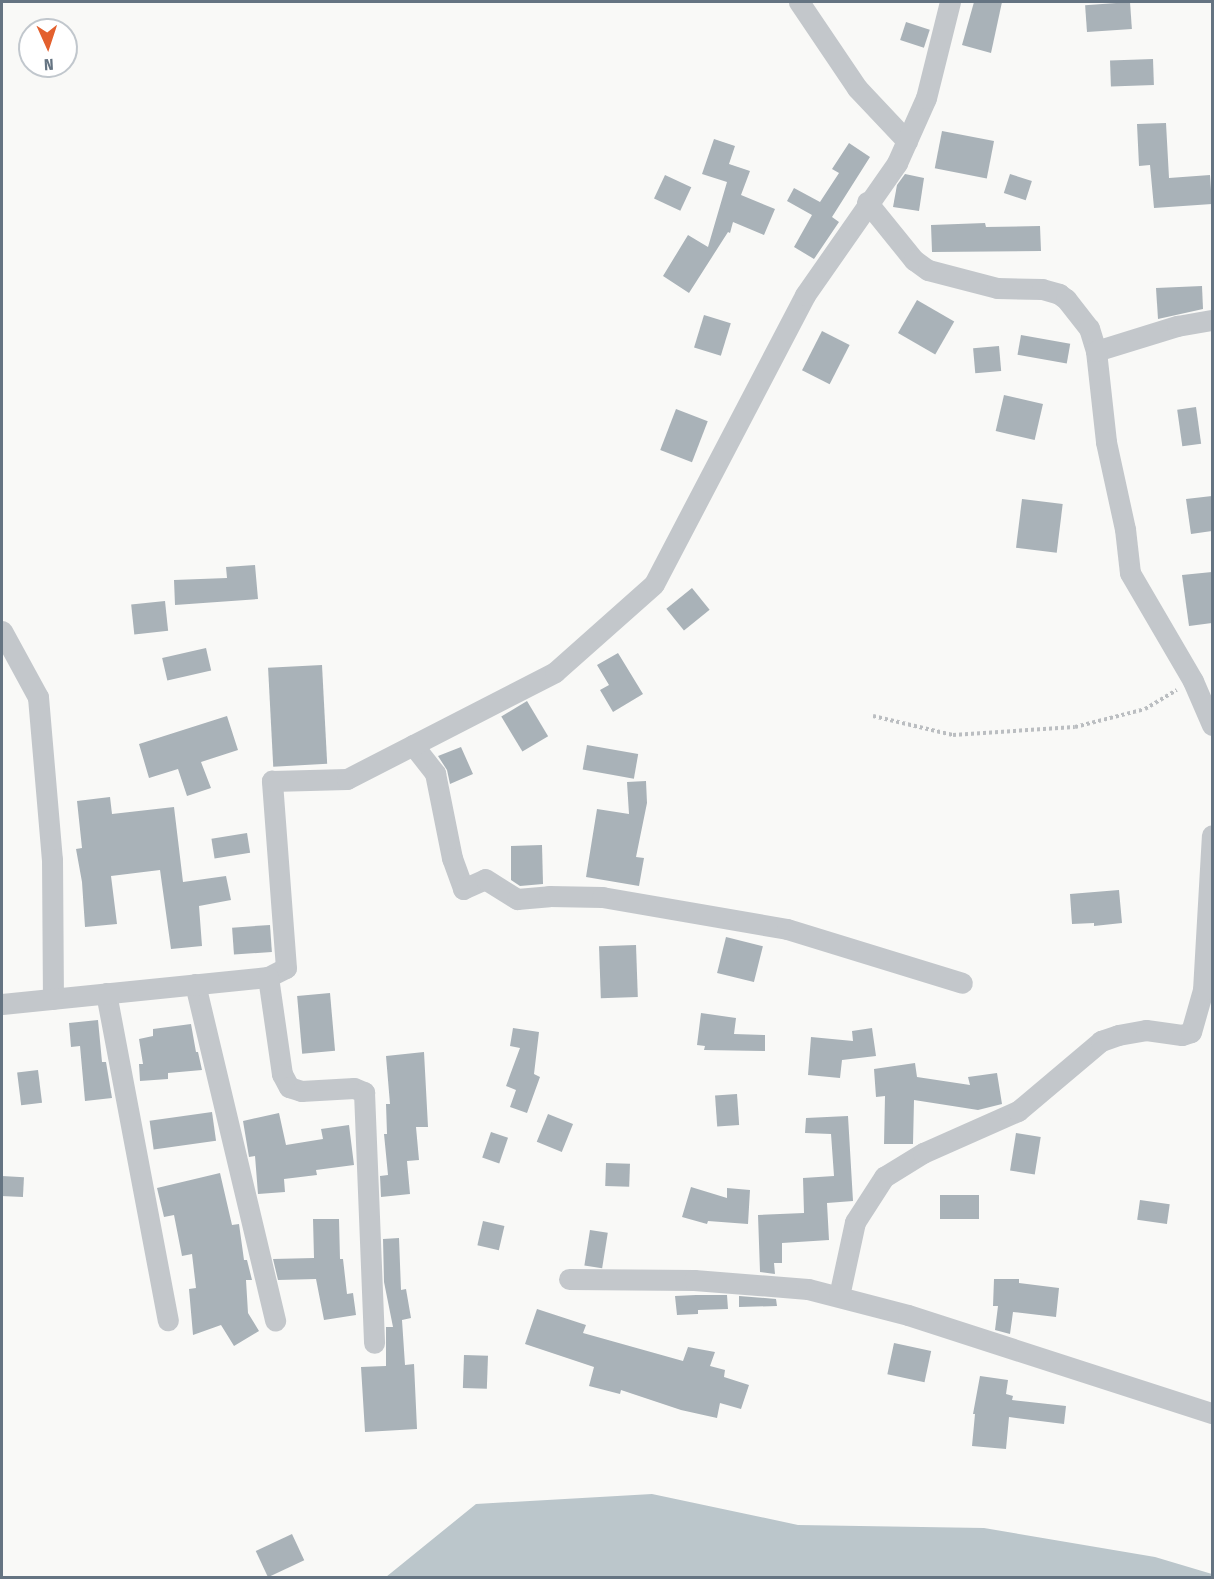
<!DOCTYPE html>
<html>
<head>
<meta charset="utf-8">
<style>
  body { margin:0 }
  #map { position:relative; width:1214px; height:1579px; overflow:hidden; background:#f9f9f7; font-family:"Fira Sans Condensed",sans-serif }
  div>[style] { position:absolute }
  .water>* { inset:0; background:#bbc6cb }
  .building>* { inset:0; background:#a9b2b8; transform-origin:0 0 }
  .path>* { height:4px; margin-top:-2px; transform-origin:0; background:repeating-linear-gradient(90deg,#bbbec1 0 3px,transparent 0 6px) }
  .minor>* { height:21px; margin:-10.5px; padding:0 10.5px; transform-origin:10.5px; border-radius:10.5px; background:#c3c7cb }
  span { translate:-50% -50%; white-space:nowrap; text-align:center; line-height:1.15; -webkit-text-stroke:6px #fff; paint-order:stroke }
  .frame { position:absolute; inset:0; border:3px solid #657482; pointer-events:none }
  .north { position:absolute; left:18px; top:18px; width:60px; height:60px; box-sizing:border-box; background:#fff; border:2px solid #c1c7cd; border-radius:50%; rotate:177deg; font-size:16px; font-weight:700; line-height:24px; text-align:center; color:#657482 }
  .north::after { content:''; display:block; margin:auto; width:21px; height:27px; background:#e3602e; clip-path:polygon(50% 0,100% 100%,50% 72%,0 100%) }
</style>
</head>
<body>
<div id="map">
  <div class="water">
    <i style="clip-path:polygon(652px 1494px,798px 1525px,984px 1528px,1155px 1557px,1212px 1574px,1212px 1577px,386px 1577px,476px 1504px)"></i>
  </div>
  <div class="building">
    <i style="clip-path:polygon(974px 2px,1002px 2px,991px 53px,962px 45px)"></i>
    <i style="left:1130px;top:2px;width:27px;height:45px;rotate:86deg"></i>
    <i style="left:906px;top:22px;width:25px;height:19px;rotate:18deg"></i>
    <i style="left:1153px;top:59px;width:26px;height:43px;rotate:88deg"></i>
    <i style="clip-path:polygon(1166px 123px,1169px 178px,1210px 175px,1212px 204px,1154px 208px,1150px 165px,1139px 166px,1137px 124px)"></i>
    <i style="left:942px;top:131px;width:53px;height:38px;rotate:11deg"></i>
    <i style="clip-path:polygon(714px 139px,735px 146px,729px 164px,750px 171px,741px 195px,775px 209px,764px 235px,733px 222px,730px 233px,728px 232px,689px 293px,663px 276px,688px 235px,708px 247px,727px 182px,702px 174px)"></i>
    <i style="clip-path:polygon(849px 143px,870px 157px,832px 217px,839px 222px,814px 259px,794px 247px,812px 215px,787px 201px,794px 188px,820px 202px,839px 173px,832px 169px)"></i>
    <i style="clip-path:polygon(905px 174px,924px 178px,919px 211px,893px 207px,897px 185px)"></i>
    <i style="left:1010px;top:174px;width:23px;height:20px;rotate:18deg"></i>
    <i style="left:665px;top:175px;width:29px;height:26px;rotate:25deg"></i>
    <i style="clip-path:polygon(985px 223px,986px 227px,1040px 226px,1041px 251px,932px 252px,931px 225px)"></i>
    <i style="clip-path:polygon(1202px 286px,1203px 309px,1158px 319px,1156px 288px)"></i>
    <i style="left:917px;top:300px;width:43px;height:38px;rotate:30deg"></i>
    <i style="left:704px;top:315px;width:28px;height:34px;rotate:17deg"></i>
    <i style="left:822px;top:331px;width:31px;height:44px;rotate:27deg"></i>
    <i style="left:1021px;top:335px;width:50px;height:20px;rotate:10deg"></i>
    <i style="left:999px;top:346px;width:25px;height:26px;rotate:85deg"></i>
    <i style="left:1004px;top:395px;width:40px;height:37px;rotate:13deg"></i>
    <i style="left:1196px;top:407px;width:37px;height:19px;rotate:82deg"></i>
    <i style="left:676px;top:409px;width:34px;height:44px;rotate:21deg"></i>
    <i style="clip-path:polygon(1212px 496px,1212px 531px,1191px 534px,1186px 499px)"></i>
    <i style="left:1022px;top:499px;width:41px;height:49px;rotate:7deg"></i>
    <i style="clip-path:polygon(255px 565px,258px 599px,175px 605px,174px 580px,227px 578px,226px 567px)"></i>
    <i style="clip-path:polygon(1212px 572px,1212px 623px,1189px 626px,1182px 575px)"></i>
    <i style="left:692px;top:588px;width:28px;height:33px;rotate:51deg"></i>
    <i style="left:165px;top:601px;width:30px;height:34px;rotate:84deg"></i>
    <i style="left:206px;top:648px;width:23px;height:45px;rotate:77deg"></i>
    <i style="clip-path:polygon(618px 653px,643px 694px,613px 712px,600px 690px,609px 685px,597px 665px)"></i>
    <i style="left:322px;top:665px;width:99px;height:54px;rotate:87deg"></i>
    <i style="left:527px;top:701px;width:41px;height:30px;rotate:59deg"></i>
    <i style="clip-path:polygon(227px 716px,238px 750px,201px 762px,211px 788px,187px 796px,178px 769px,149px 778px,139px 744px)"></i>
    <i style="left:587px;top:745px;width:52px;height:25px;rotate:10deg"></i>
    <i style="clip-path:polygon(461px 747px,473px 774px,450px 784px,447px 770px,438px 756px)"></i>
    <i style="clip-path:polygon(646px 781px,647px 803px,636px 857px,644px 858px,639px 886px,586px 877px,597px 809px,629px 814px,627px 782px)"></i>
    <i style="clip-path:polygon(110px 797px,112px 814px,174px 807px,183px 882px,226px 876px,231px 900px,199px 906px,202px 946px,171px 949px,160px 870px,111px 876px,117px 924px,85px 927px,82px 882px,76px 849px,82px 848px,77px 801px)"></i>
    <i style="left:247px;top:833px;width:20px;height:36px;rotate:81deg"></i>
    <i style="clip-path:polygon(542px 845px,543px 884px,520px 886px,511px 880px,511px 846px)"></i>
    <i style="clip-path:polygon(1119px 890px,1122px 923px,1094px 926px,1094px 923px,1072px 924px,1070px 894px)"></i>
    <i style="left:270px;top:925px;width:27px;height:38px;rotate:86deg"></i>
    <i style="left:726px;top:937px;width:38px;height:37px;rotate:14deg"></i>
    <i style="left:636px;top:945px;width:52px;height:37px;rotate:88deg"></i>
    <i style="left:330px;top:993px;width:58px;height:33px;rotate:85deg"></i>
    <i style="clip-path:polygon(701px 1013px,736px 1018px,734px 1034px,765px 1035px,765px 1051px,704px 1050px,705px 1046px,697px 1045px)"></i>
    <i style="clip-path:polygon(98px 1020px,102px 1062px,106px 1062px,112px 1098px,85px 1101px,80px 1046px,71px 1047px,69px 1023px)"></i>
    <i style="clip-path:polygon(191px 1024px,196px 1052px,198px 1052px,202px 1070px,168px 1073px,168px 1079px,140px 1081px,139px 1064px,143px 1064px,139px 1039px,153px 1036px,153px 1029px)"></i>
    <i style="clip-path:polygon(513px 1028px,539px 1032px,534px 1074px,540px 1077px,527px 1113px,510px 1107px,516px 1090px,506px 1086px,520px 1048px,510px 1046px)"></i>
    <i style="clip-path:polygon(872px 1028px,876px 1056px,842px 1060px,840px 1078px,808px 1075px,811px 1037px,853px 1041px,852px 1031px)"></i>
    <i style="clip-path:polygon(424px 1052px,428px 1127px,416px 1127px,419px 1160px,407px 1161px,410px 1194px,381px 1197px,380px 1176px,388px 1175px,384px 1134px,387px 1134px,386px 1104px,390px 1104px,386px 1056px)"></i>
    <i style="clip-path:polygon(915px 1063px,917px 1077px,970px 1085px,968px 1077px,997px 1073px,1002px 1104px,978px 1110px,914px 1100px,913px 1144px,884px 1144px,885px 1096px,876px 1097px,874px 1069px)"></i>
    <i style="left:38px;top:1070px;width:33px;height:21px;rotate:83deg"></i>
    <i style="left:737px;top:1094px;width:31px;height:22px;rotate:86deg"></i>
    <i style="left:212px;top:1112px;width:29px;height:63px;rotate:82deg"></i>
    <i style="clip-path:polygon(279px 1113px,286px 1145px,323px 1139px,321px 1129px,349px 1125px,354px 1165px,316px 1170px,317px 1175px,284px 1179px,285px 1192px,258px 1194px,255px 1156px,249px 1157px,243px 1121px)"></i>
    <i style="left:548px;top:1114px;width:27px;height:30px;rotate:22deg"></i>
    <i style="clip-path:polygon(848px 1116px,853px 1201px,827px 1203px,829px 1240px,782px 1243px,782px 1263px,774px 1263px,775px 1274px,760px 1272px,758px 1215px,804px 1213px,803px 1178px,834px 1176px,831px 1134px,805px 1133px,806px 1118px)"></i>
    <i style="left:491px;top:1132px;width:18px;height:27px;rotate:19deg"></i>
    <i style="left:1016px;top:1133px;width:25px;height:38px;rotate:9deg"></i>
    <i style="left:606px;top:1163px;width:24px;height:23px;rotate:2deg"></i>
    <i style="clip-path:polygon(220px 1173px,232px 1225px,239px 1224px,244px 1260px,247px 1260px,252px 1280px,246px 1280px,248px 1313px,259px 1331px,234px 1346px,221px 1325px,193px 1335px,189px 1289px,196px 1288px,192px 1254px,182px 1256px,174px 1215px,164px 1217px,157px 1188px)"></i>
    <i style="left:2px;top:1176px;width:22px;height:20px;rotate:3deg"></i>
    <i style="clip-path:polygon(691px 1187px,727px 1198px,727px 1188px,750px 1190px,748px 1224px,708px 1221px,707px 1224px,682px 1217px)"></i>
    <i style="left:979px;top:1195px;width:24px;height:39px;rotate:90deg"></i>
    <i style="left:1140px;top:1200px;width:30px;height:20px;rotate:8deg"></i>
    <i style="clip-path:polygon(313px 1219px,339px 1219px,340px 1259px,343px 1259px,347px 1294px,353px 1293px,356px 1315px,324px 1320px,316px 1279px,278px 1280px,273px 1259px,314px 1258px)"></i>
    <i style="left:483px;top:1221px;width:22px;height:25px;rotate:13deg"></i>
    <i style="left:590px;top:1230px;width:18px;height:36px;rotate:9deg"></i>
    <i style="clip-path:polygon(399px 1238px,401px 1290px,406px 1289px,411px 1318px,402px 1320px,405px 1365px,414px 1364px,417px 1429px,365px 1432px,361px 1367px,386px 1366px,386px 1327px,393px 1327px,384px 1282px,383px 1239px)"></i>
    <i style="clip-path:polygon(994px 1279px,1019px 1279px,1019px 1283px,1059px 1288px,1056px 1317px,1013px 1312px,1010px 1334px,995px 1330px,998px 1306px,993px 1306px)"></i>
    <i style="clip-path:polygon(696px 1295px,727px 1295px,728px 1309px,698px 1310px,698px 1314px,677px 1315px,675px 1296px)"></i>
    <i style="clip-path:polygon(739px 1296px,776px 1299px,777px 1306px,739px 1307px)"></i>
    <i style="clip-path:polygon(537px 1309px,586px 1325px,583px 1333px,683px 1361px,688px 1347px,715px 1352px,710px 1366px,725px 1370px,724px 1377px,749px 1385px,741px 1409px,720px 1403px,717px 1418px,681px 1410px,621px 1390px,620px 1394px,589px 1386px,594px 1367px,525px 1344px)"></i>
    <i style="left:894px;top:1343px;width:38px;height:32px;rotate:12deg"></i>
    <i style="left:464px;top:1355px;width:24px;height:33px;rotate:2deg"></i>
    <i style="clip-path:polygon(980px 1376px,1008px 1380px,1006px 1394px,1013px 1396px,1012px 1400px,1066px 1406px,1064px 1424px,1009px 1417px,1006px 1449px,972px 1446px,975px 1414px,973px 1414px)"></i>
    <i style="left:292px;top:1534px;width:29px;height:40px;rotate:65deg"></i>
  </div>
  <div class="path">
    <i style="left:873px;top:716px;width:82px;rotate:13.4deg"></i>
    <i style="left:953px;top:735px;width:122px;rotate:-3.8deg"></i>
    <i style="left:1075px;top:727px;width:72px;rotate:-14.4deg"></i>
    <i style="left:1145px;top:709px;width:37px;rotate:-31deg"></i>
  </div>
  <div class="minor">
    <i style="left:799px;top:2px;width:104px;rotate:56deg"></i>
    <i style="left:857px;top:88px;width:73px;rotate:46.7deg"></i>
    <i style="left:867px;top:202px;width:75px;rotate:51deg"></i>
    <i style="left:914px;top:260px;width:17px;rotate:36deg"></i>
    <i style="left:928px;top:270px;width:71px;rotate:14.6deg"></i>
    <i style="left:997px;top:288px;width:45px;rotate:1.3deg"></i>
    <i style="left:1042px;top:289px;width:18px;rotate:16deg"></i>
    <i style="left:1059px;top:294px;width:9px;rotate:36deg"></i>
    <i style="left:1066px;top:299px;width:37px;rotate:52deg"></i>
    <i style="left:1089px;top:328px;width:24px;rotate:73deg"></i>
    <i style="left:1096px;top:351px;width:92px;rotate:83.7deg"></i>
    <i style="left:1106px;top:442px;width:89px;rotate:77.7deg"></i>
    <i style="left:1125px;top:529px;width:44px;rotate:83.5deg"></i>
    <i style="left:1130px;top:573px;width:125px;rotate:59.7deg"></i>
    <i style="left:1193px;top:681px;width:48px;rotate:66.6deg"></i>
    <i style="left:1096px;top:351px;width:85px;rotate:-17.2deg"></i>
    <i style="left:1177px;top:326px;width:36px;rotate:-10deg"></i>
    <i style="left:2px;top:631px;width:75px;rotate:61.4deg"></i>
    <i style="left:38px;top:697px;width:163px;rotate:85.1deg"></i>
    <i style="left:52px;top:859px;width:140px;rotate:89.6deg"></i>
    <i style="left:413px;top:745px;width:36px;rotate:52deg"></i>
    <i style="left:435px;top:773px;width:87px;rotate:78.7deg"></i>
    <i style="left:452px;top:858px;width:33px;rotate:70deg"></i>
    <i style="left:463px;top:889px;width:24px;rotate:-24deg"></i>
    <i style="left:485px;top:879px;width:38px;rotate:32deg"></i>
    <i style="left:517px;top:899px;width:32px;rotate:-5deg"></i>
    <i style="left:549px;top:896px;width:53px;rotate:1.1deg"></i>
    <i style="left:602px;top:897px;width:188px;rotate:9.8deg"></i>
    <i style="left:787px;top:929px;width:183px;rotate:17.1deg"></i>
    <i style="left:268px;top:977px;width:20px;rotate:-27deg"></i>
    <i style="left:286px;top:968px;width:188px;rotate:-94.3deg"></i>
    <i style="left:272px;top:781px;width:75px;rotate:-1.5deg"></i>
    <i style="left:347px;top:779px;width:234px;rotate:-27.2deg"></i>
    <i style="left:555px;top:672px;width:132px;rotate:-41.6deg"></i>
    <i style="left:654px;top:584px;width:326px;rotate:-62.4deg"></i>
    <i style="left:805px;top:295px;width:161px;rotate:-55.1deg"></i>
    <i style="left:897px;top:163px;width:71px;rotate:-66deg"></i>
    <i style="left:926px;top:98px;width:99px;rotate:-76deg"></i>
    <i style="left:195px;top:984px;width:346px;rotate:76.6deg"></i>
    <i style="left:106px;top:993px;width:333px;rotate:79.3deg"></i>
    <i style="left:2px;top:1004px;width:267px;rotate:-5.8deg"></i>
    <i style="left:268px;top:977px;width:98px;rotate:81.8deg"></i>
    <i style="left:282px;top:1074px;width:15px;rotate:62deg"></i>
    <i style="left:289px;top:1087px;width:13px;rotate:18deg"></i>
    <i style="left:301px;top:1091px;width:53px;rotate:-3.2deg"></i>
    <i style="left:354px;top:1088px;width:11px;rotate:22deg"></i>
    <i style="left:364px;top:1092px;width:251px;rotate:87.7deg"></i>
    <i style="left:569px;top:1279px;width:125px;rotate:0.5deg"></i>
    <i style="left:694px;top:1280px;width:114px;rotate:4.5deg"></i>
    <i style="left:808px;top:1289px;width:103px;rotate:14.6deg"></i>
    <i style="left:908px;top:1315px;width:319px;rotate:17.9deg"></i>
    <i style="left:839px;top:1296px;width:76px;rotate:-77.8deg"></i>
    <i style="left:855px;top:1222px;width:54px;rotate:-57.2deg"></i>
    <i style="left:884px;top:1177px;width:46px;rotate:-31.6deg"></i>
    <i style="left:923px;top:1153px;width:104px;rotate:-23.9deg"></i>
    <i style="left:1018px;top:1111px;width:109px;rotate:-40.1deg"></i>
    <i style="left:1101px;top:1041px;width:18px;rotate:-19deg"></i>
    <i style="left:1118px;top:1035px;width:28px;rotate:-10deg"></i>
    <i style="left:1146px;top:1030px;width:36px;rotate:8deg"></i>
    <i style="left:1182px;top:1035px;width:9px;rotate:-18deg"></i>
    <i style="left:1191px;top:1032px;width:44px;rotate:-74.1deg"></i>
    <i style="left:1203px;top:990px;width:155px;rotate:-86.7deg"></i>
  </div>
  <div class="frame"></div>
  <div class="north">N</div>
</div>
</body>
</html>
